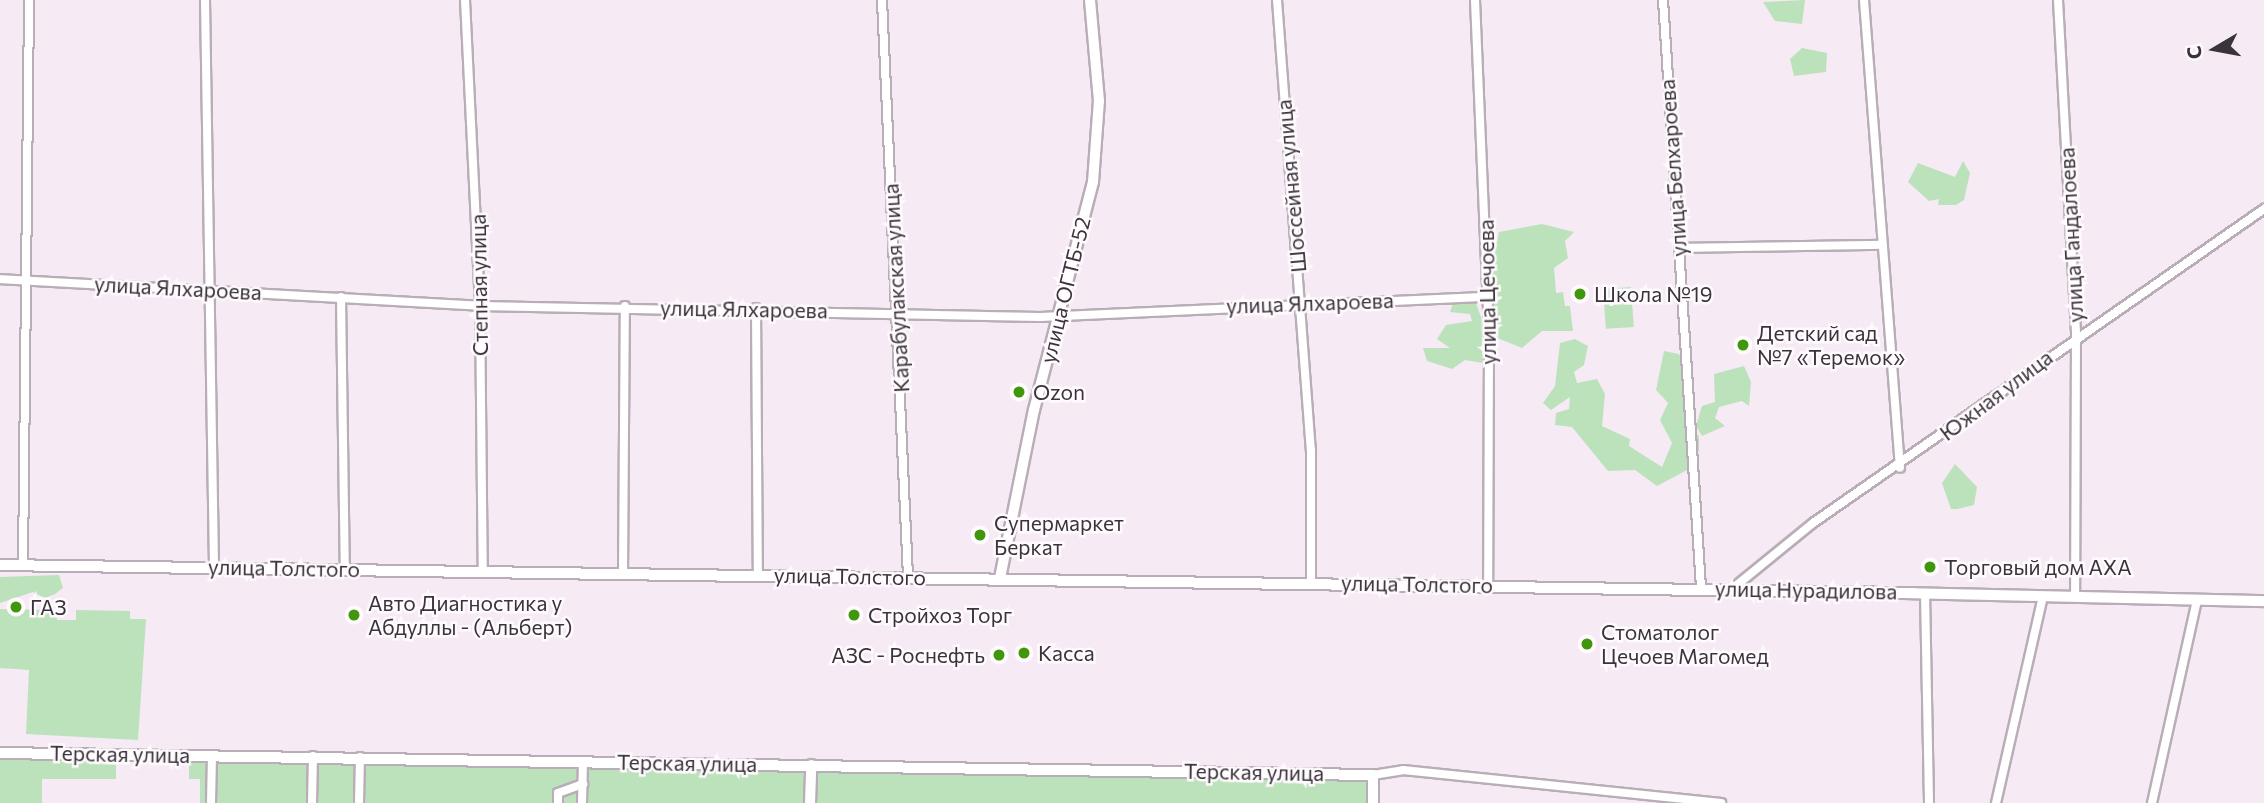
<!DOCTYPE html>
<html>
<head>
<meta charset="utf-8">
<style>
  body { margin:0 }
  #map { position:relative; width:2264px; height:803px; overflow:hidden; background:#f6eaf5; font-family:Commissioner,sans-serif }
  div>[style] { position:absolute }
  .green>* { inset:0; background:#bce2bb; transform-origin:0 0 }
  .roads { filter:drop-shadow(2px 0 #b9adb8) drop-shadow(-2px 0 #b9adb8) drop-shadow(0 2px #b9adb8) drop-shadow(0 -2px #b9adb8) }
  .minor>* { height:8px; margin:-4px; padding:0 4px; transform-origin:4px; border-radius:4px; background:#fff }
  .tertiary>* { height:10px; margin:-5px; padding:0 5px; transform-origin:5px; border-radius:5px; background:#fff }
  .dots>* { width:19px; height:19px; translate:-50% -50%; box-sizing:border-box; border:4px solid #fffafe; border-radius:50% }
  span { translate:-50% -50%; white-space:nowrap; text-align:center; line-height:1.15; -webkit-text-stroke:5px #fffafe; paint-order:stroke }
  .street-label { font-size:21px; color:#393439 }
  .poi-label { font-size:21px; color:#393439 }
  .left { translate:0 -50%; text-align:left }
  .right { translate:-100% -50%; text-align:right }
  .north { position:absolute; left:2180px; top:14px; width:70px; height:70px; -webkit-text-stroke:5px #fffafe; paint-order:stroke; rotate:260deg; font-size:19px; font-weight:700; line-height:28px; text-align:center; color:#393439 }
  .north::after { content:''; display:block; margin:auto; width:24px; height:32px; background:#393439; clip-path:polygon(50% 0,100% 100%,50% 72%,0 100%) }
</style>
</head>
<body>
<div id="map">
  <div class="green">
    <i style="clip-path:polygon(1805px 0,1802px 24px,1775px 21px,1763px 2px)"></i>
    <i style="clip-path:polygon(1802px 48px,1827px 53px,1826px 72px,1794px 76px,1790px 59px)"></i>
    <i style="clip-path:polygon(1963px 161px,1970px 173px,1964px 200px,1956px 205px,1938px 205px,1939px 199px,1929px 201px,1908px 182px,1918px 163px,1955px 177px)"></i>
    <i style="clip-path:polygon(1542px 224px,1574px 232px,1565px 241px,1568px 258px,1554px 268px,1556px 293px,1563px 292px,1565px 306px,1570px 306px,1573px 331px,1542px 331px,1522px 348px,1495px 337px,1483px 363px,1465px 360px,1452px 369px,1427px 361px,1423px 348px,1450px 348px,1437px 339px,1446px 325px,1472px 321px,1470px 314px,1450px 312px,1453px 303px,1475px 300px,1482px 320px,1499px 232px)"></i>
    <i style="left:1631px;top:287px;width:40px;height:28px;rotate:86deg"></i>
    <i style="clip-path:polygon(1575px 339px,1588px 346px,1584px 365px,1574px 372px,1577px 383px,1597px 379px,1605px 394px,1602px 426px,1630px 439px,1629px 446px,1662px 467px,1672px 443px,1660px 420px,1668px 403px,1656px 390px,1664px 351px,1679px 354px,1694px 388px,1685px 422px,1699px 436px,1699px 451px,1687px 470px,1657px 486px,1635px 470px,1608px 471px,1572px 427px,1555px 425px,1556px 413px,1569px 409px,1570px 397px,1551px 410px,1543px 403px,1555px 386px,1560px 343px)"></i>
    <i style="clip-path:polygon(1744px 366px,1751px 382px,1749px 406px,1742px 401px,1719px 407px,1715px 418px,1725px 426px,1702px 436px,1696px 426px,1702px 406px,1715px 402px,1714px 374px)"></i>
    <i style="clip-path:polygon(1955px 464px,1977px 487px,1974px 505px,1957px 509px,1951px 509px,1942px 483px)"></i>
    <i style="clip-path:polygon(59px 575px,63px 588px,55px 594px,45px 598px,33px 592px,0 603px,0 577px)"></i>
    <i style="clip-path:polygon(0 609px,56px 610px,57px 620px,76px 620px,76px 610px,130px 611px,130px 619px,146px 619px,138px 740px,26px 734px,29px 670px,0 668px)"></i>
    <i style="clip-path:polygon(0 753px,116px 754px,116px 779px,42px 779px,42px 803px,0 803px)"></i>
    <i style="clip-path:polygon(189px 754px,1373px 775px,1372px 803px,200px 803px,200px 779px,189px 779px)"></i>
  </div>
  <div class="roads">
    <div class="minor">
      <i style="left:205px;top:0;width:567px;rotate:89.09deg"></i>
      <i style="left:465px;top:0;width:306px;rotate:87.2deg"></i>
      <i style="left:480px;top:306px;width:265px;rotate:89.4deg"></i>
      <i style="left:882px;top:0;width:578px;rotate:87.42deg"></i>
      <i style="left:1277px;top:0;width:452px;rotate:85.7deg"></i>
      <i style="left:1311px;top:451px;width:132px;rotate:90deg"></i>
      <i style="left:1475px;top:0;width:340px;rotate:87.6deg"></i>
      <i style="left:1489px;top:340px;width:245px;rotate:90.2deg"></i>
      <i style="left:1663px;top:0;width:589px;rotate:86.3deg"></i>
      <i style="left:1864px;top:0;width:469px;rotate:85.6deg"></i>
      <i style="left:2058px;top:0;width:336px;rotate:86.9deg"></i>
      <i style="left:2076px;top:336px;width:261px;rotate:90.2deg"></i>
      <i style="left:1679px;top:248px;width:202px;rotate:-0.9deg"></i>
      <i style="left:0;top:279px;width:481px;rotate:3.2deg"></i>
      <i style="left:480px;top:306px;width:560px;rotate:1.13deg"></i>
      <i style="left:1040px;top:317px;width:448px;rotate:-2.6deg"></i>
      <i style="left:341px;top:297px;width:272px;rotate:89.2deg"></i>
      <i style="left:756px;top:308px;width:267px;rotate:89.6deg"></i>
      <i style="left:23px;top:565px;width:565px;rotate:-89.39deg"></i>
      <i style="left:623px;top:573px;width:267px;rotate:-89.6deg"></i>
      <i style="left:1733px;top:588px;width:103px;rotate:-39.1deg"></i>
      <i style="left:1813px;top:523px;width:550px;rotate:-34.85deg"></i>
      <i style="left:1925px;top:593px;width:210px;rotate:88.9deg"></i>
      <i style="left:1373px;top:775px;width:30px;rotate:-9deg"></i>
      <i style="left:1403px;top:770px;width:320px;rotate:5.9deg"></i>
      <i style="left:211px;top:803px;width:48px;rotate:-88.8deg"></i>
      <i style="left:312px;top:803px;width:47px;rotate:-88.8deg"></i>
      <i style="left:359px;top:803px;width:46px;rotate:-88.8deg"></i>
      <i style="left:558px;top:803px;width:10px;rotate:-90deg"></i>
      <i style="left:558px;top:793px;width:27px;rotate:-20deg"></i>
      <i style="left:582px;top:803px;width:42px;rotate:-88.6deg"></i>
      <i style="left:1996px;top:803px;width:212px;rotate:-77.2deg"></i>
      <i style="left:2152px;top:803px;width:208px;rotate:-77.5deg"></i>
    </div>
    <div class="tertiary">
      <i style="left:0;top:565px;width:1913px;rotate:0.84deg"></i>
      <i style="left:1000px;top:578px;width:171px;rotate:-78.6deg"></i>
      <i style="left:1034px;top:410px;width:236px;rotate:-75.5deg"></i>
      <i style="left:1093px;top:182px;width:81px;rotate:-85.8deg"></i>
      <i style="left:1099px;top:101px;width:101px;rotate:-95.1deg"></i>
      <i style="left:1908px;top:593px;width:356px;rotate:1.3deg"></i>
      <i style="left:0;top:753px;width:1373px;rotate:0.92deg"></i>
      <i style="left:1373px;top:775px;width:28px;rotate:90deg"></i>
      <i style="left:810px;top:803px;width:38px;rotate:-88deg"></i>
    </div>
  </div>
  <div class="dots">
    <i style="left:1580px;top:294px;background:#40970c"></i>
    <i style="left:1743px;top:345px;background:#40970c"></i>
    <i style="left:1019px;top:392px;background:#40970c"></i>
    <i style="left:980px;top:535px;background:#40970c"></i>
    <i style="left:1930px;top:567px;background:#40970c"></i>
    <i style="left:16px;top:607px;background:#40970c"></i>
    <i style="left:354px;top:615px;background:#40970c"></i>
    <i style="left:854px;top:615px;background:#40970c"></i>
    <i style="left:1587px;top:644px;background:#40970c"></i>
    <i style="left:1024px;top:653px;background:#40970c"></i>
    <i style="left:999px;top:655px;background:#40970c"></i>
  </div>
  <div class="street-label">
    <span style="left:1673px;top:168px;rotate:-94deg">улица Белхароева</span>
    <span style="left:1291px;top:186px;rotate:-95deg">Шоссейная улица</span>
    <span style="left:2071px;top:235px;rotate:-93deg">улица Гандалоева</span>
    <span style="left:479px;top:285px;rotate:-91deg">Степная улица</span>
    <span style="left:178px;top:288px;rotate:3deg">улица Ялхароева</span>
    <span style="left:896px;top:288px;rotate:-93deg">Карабулакская улица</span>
    <span style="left:1065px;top:290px;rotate:-76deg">улица ОГТБ-52</span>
    <span style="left:1487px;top:292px;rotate:-91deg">улица Цечоева</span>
    <span style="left:1310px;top:303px;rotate:-2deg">улица Ялхароева</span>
    <span style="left:744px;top:309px;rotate:1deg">улица Ялхароева</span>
    <span style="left:1996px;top:395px;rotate:-37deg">Южная улица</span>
    <span style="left:284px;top:568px;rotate:1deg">улица Толстого</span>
    <span style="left:850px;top:576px;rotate:1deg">улица Толстого</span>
    <span style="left:1417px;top:584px;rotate:1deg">улица Толстого</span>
    <span style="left:1806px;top:590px;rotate:1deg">улица Нурадилова</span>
    <span style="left:120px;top:754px;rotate:1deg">Терская улица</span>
    <span style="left:687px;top:763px;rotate:1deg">Терская улица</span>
    <span style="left:1254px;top:772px;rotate:1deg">Терская улица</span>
  </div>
  <div class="poi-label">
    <span class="left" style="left:1594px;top:294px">Школа №19</span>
    <span class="left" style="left:1757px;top:345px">Детский сад<br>№7 «Теремок»</span>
    <span class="left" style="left:1033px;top:392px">Ozon</span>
    <span class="left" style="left:994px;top:535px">Супермаркет<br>Беркат</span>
    <span class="left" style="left:1944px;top:567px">Торговый дом АХА</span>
    <span class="left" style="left:368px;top:615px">Авто Диагностика у<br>Абдуллы - (Альберт)</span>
    <span class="left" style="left:30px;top:607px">ГАЗ</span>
    <span class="left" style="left:868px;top:615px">Стройхоз Торг</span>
    <span class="left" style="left:1601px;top:644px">Стоматолог<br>Цечоев Магомед</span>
    <span class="left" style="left:1038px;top:653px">Касса</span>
    <span class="right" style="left:985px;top:655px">АЗС - Роснефть</span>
  </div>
  <div class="north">С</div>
</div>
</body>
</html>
